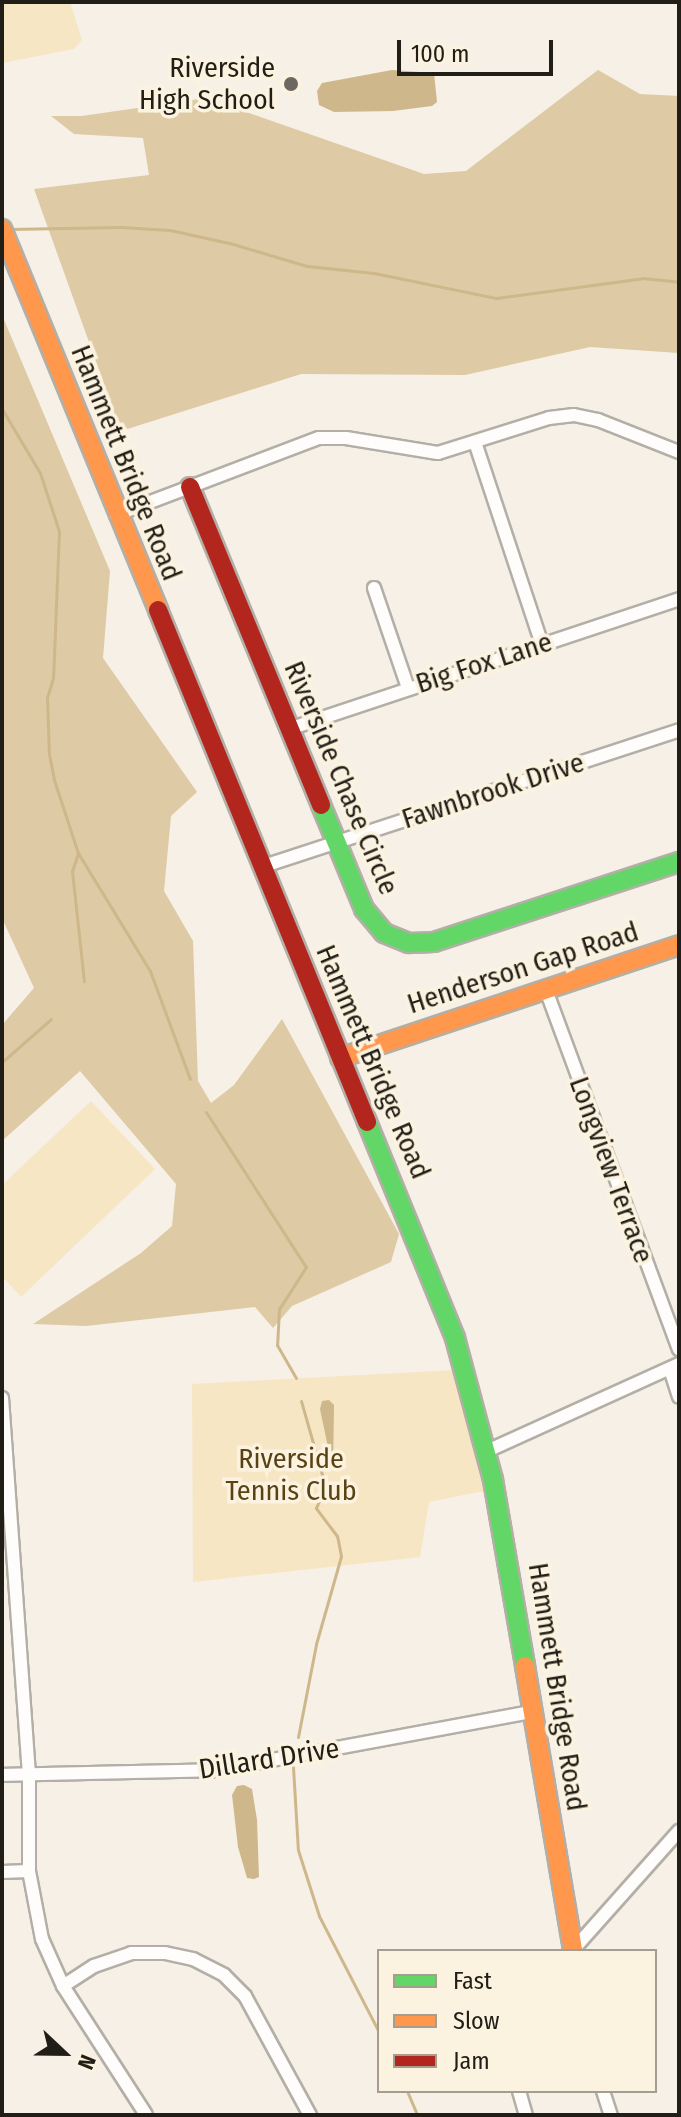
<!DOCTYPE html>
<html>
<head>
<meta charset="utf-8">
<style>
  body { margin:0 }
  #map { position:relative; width:681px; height:2117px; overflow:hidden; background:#f6f0e6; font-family:"Fira Sans Condensed",sans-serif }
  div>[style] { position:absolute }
  .green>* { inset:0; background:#f7e6c4 }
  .forest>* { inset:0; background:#decaa4 }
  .water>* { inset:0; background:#ceb78a }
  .stream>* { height:3px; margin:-1.5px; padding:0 1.5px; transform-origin:1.5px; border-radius:1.5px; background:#ceb78a }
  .roads { filter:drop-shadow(2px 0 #b3afa7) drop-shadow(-2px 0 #b3afa7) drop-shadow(0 2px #b3afa7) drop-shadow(0 -2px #b3afa7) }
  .street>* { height:12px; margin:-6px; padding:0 6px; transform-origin:6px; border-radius:6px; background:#fefdfb }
  .fast>* { height:18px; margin:-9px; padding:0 9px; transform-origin:9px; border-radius:9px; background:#63d668 }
  .slow>* { height:18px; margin:-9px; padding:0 9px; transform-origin:9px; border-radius:9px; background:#ff974d }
  .jam>* { height:18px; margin:-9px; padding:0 9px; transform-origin:9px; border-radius:9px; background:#b3261e }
  .dots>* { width:22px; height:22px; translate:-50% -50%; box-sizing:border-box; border:4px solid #fcf2e0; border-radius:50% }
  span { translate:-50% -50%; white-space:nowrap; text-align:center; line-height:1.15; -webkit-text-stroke:7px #fcf2e0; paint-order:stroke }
  .poi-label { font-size:28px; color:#211e17 }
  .right { translate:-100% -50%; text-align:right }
  .street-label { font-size:28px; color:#211e17 }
  .park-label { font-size:28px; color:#594313 }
  .frame { position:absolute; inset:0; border:4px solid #211e17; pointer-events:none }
  .legend { position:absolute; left:377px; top:1949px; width:280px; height:144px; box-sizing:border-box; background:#fcf2e0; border:2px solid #a49d90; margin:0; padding:10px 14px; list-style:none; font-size:24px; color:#211e17 }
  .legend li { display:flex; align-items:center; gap:16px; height:40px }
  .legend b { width:40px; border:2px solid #a49d90 }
  .north { position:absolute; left:24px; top:2013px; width:80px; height:80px; -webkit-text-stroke:6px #fcf2e0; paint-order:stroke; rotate:112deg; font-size:22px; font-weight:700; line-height:32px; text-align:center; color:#211e17 }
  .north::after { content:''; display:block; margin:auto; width:28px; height:36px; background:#211e17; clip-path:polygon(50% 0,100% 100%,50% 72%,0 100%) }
  .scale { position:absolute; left:397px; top:40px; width:156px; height:36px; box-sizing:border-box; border:4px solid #211e17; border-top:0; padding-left:10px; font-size:24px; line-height:28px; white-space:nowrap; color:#211e17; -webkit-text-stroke:6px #fcf2e0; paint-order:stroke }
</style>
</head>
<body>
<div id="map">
  <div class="green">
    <i style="clip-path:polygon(2px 2px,70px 2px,82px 40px,74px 49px,2px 63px)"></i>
    <i style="clip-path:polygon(91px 1101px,155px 1169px,21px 1297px,2px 1276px,2px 1185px)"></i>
    <i style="clip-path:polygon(455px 1370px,489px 1490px,429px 1502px,420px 1557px,193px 1582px,192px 1384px)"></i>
  </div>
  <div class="forest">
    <i style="clip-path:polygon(598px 70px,640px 94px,679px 96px,679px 353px,590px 347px,465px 375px,301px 374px,121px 431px,34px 189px,149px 175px,143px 138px,74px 134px,51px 116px,82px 116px,206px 98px,424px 174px,466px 171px)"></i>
    <i style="clip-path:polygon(2px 315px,110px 571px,103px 658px,197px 792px,171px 816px,164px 891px,193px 941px,198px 1081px,211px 1103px,234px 1085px,282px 1019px,399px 1234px,391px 1262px,292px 1306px,273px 1328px,255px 1307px,86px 1326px,33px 1324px,141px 1253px,172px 1226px,176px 1184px,80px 1071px,2px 1141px,2px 1025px,34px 988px,2px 918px)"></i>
  </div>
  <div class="water">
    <i style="clip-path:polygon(392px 70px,434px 73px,437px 102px,432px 106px,393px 111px,334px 112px,319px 105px,317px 91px,322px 83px)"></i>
    <i style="clip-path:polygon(329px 1400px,334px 1405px,333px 1471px,320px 1409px,322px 1401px)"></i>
    <i style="clip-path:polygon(244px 1785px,252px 1789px,257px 1820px,259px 1877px,254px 1879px,247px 1878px,238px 1847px,232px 1795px,237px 1786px)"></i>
  </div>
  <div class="stream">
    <i style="left:9px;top:229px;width:112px;rotate:-1deg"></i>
    <i style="left:121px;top:227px;width:49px;rotate:3.5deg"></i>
    <i style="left:170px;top:230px;width:65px;rotate:12.5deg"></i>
    <i style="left:233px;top:244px;width:77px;rotate:16.6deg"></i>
    <i style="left:307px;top:266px;width:67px;rotate:6deg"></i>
    <i style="left:374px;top:273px;width:125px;rotate:11.6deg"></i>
    <i style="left:496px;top:298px;width:148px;rotate:-7.7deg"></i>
    <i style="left:643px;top:278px;width:36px;rotate:6deg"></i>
    <i style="left:2px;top:409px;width:74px;rotate:59.3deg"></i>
    <i style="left:40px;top:473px;width:61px;rotate:71.9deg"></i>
    <i style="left:59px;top:531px;width:147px;rotate:92.3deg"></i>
    <i style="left:53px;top:678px;width:21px;rotate:107deg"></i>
    <i style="left:47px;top:698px;width:56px;rotate:88deg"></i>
    <i style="left:49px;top:754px;width:26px;rotate:79deg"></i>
    <i style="left:54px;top:780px;width:77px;rotate:71.8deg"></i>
    <i style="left:78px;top:853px;width:138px;rotate:58.6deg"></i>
    <i style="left:150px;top:971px;width:115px;rotate:69.7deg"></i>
    <i style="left:78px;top:853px;width:19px;rotate:108deg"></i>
    <i style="left:72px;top:871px;width:111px;rotate:83.8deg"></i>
    <i style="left:2px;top:1062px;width:65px;rotate:-41.3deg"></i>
    <i style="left:206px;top:1112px;width:184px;rotate:57.2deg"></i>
    <i style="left:306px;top:1267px;width:50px;rotate:122.7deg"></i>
    <i style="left:279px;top:1309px;width:36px;rotate:93deg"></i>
    <i style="left:277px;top:1345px;width:38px;rotate:60deg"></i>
    <i style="left:298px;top:1737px;width:95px;rotate:-79deg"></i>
    <i style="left:316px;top:1644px;width:91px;rotate:-74.1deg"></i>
    <i style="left:341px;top:1556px;width:20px;rotate:-101deg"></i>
    <i style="left:337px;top:1536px;width:35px;rotate:-127deg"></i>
    <i style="left:316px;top:1508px;width:18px;rotate:-68deg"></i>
    <i style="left:323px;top:1491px;width:13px;rotate:-90deg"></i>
    <i style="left:323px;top:1478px;width:80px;rotate:-105.9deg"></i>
    <i style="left:293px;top:1767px;width:83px;rotate:86.6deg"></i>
    <i style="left:298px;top:1850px;width:69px;rotate:72.3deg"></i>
    <i style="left:319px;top:1916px;width:131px;rotate:62.7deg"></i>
    <i style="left:407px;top:2091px;width:26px;rotate:67deg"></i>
  </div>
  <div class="roads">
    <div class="street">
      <i style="left:475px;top:442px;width:213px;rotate:71.7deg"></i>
      <i style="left:116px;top:515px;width:217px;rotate:-20.8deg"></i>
      <i style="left:319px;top:438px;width:27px"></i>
      <i style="left:346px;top:438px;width:93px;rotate:9.3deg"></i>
      <i style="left:438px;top:453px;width:116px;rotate:-17.5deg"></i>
      <i style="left:549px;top:418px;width:25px;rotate:-7deg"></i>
      <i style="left:574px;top:415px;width:25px;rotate:12deg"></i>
      <i style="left:598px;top:420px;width:87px;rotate:21.6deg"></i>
      <i style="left:374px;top:588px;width:106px;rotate:71.2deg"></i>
      <i style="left:289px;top:729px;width:411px;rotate:-18.4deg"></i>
      <i style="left:261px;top:867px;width:440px;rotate:-18.1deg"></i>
      <i style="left:546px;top:990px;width:383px;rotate:69.7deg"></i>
      <i style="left:670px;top:1369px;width:29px;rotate:72deg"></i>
      <i style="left:2px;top:1398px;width:378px;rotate:85.9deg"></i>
      <i style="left:29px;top:1775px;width:96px;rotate:90deg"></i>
      <i style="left:29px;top:1871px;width:69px;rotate:79.2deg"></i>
      <i style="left:42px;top:1939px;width:51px;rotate:65.9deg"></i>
      <i style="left:63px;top:1986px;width:153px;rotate:57.2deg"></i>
      <i style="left:487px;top:1451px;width:211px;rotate:-24.4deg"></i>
      <i style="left:2px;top:1775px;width:216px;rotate:-1.3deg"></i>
      <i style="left:218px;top:1770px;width:319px;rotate:-10.5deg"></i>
      <i style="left:2px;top:1872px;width:27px;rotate:-2deg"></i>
      <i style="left:572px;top:1951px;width:161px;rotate:-48.3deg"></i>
      <i style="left:63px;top:1986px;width:37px;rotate:-33deg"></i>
      <i style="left:94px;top:1966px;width:39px;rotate:-19deg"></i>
      <i style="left:131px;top:1953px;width:34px"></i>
      <i style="left:165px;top:1953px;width:29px;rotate:12deg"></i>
      <i style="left:193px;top:1959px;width:35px;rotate:27deg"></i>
      <i style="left:224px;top:1975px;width:30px;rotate:45deg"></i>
      <i style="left:245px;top:1996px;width:136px;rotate:61.4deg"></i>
      <i style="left:519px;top:2091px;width:25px;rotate:74deg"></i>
      <i style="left:603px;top:2091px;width:25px;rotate:72deg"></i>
    </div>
    <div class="fast">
      <i style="left:321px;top:805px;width:113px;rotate:67.5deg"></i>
      <i style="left:364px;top:909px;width:31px;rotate:50deg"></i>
      <i style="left:384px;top:933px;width:27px;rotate:22deg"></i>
      <i style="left:409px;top:943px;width:25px;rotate:-2deg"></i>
      <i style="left:434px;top:942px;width:258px;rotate:-18.1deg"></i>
      <i style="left:367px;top:1122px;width:233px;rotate:67.8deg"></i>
      <i style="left:455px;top:1338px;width:147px;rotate:75deg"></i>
      <i style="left:493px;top:1480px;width:189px;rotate:80.2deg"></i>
    </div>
    <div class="slow">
      <i style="left:2px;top:229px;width:412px;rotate:67.7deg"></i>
      <i style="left:340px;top:1058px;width:357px;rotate:-18.4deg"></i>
      <i style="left:525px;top:1666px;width:289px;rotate:80.4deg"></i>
    </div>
    <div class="jam">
      <i style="left:190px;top:487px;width:344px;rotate:67.6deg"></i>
      <i style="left:158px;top:610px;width:553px;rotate:67.79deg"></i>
    </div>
  </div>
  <div class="dots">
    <i style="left:291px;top:84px;background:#6c685f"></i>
  </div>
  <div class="poi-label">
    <span class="right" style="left:275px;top:84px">Riverside<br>High School</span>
  </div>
  <div class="street-label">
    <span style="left:126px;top:463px;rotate:68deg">Hammett Bridge Road</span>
    <span style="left:484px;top:663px;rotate:-18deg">Big Fox Lane</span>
    <span style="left:341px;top:778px;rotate:67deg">Riverside Chase Circle</span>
    <span style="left:493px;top:791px;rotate:-18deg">Fawnbrook Drive</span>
    <span style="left:523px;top:968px;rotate:-18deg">Henderson Gap Road</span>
    <span style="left:373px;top:1062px;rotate:67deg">Hammett Bridge Road</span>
    <span style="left:611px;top:1170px;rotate:70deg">Longview Terrace</span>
    <span style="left:557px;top:1687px;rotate:81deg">Hammett Bridge Road</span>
    <span style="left:269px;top:1759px;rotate:-9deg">Dillard Drive</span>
  </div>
  <div class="park-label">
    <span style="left:291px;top:1475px">Riverside<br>Tennis Club</span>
  </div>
  <div class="frame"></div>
  <ul class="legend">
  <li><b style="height:10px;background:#63d668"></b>Fast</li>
  <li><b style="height:10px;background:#ff974d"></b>Slow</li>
  <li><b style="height:10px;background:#b3261e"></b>Jam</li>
  </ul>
  <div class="north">N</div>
  <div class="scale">100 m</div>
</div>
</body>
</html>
